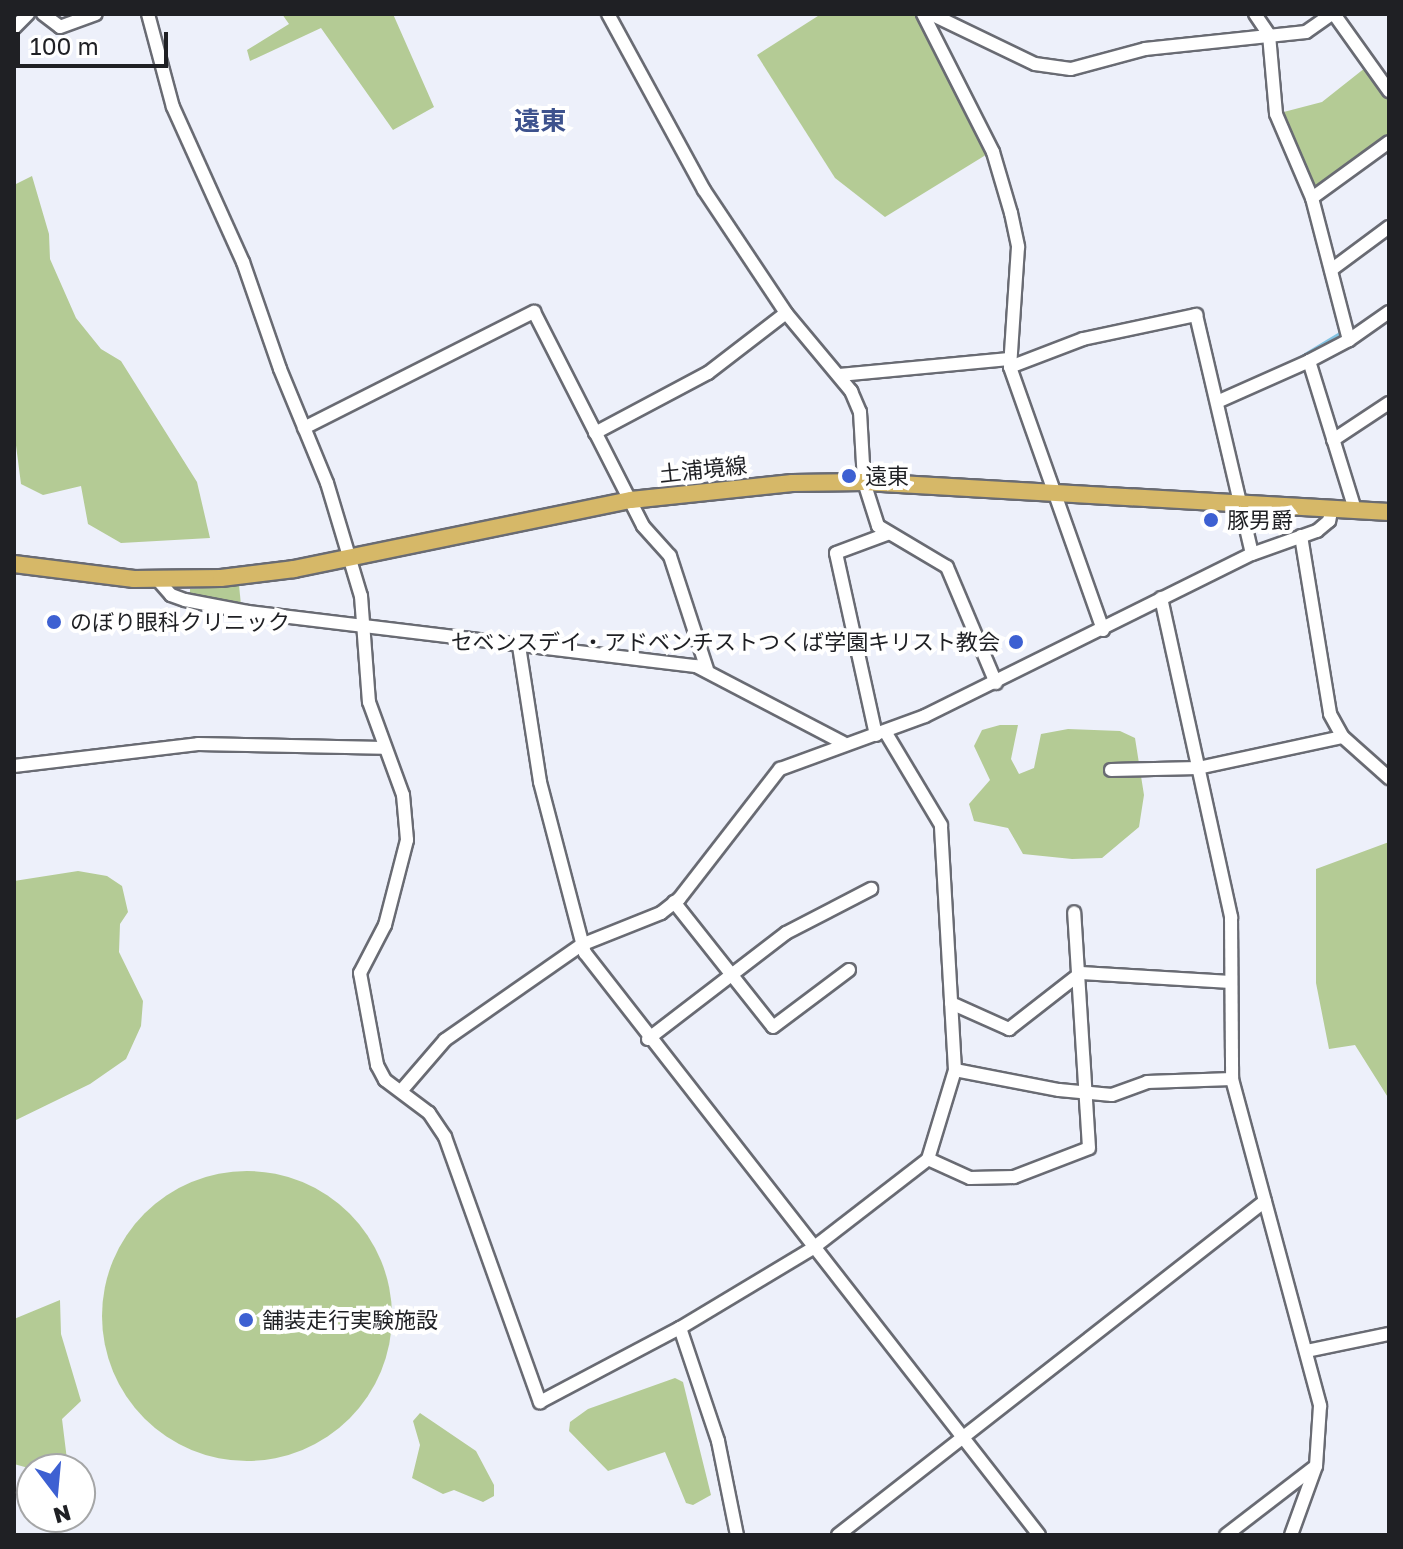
<!DOCTYPE html>
<html>
<head>
<meta charset="utf-8">
<style>
  body { margin:0 }
  #map { position:relative; width:1403px; height:1549px; overflow:hidden; background:#edf0fa; font-family:"Golos Text","Noto Sans JP",sans-serif }
  div>[style] { position:absolute }
  .green>* { inset:0; background:#b4cb95 }
  .round { border-radius:50% }
  .stream>* { height:3px; margin:-1.5px; padding:0 1.5px; transform-origin:1.5px; border-radius:1.5px; background:#83c3e2 }
  .roads { filter:drop-shadow(2px 0 #696b73) drop-shadow(-2px 0 #696b73) drop-shadow(0 2px #696b73) drop-shadow(0 -2px #696b73) }
  .minor>* { height:12px; margin:-6px; padding:0 6px; transform-origin:6px; border-radius:6px; background:#fff }
  .major>* { height:16px; margin:-8px; padding:0 8px; transform-origin:8px; border-radius:8px; background:#d6b868 }
  .dots>* { width:22px; height:22px; translate:-50% -50%; box-sizing:border-box; border:4px solid #fff; border-radius:50% }
  span { translate:-50% -50%; white-space:nowrap; text-align:center; line-height:1.15; -webkit-text-stroke:8px #fff; paint-order:stroke }
  .street-label { font-size:22px; color:#1f2024 }
  .poi-label { font-size:22px; color:#1f2024 }
  .left { translate:0 -50%; text-align:left }
  .right { translate:-100% -50%; text-align:right }
  .quarter-label { font-size:26px; color:#3d528d; font-weight:700 }
  .frame { position:absolute; inset:0; border:16px solid #1f2024; pointer-events:none }
  .north { position:absolute; left:16px; top:1453px; width:80px; height:80px; box-sizing:border-box; background:#fff; border:2px solid #a5a6a7; border-radius:50%; rotate:164deg; font-size:22px; font-weight:700; line-height:32px; text-align:center; color:#1f2024 }
  .north::after { content:''; display:block; margin:auto; width:28px; height:36px; background:#3d60d2; clip-path:polygon(50% 0,100% 100%,50% 72%,0 100%) }
  .scale { position:absolute; left:16px; top:32px; width:152px; height:36px; box-sizing:border-box; border:4px solid #1f2024; border-top:0; padding-left:10px; font-size:24px; line-height:28px; white-space:nowrap; color:#1f2024; -webkit-text-stroke:6px #fff; paint-order:stroke }
</style>
</head>
<body>
<div id="map">
  <div class="green">
    <i style="clip-path:polygon(282px 14px,393px 14px,434px 107px,393px 130px,321px 28px,250px 61px,247px 50px,289px 24px)"></i>
    <i style="clip-path:polygon(821px 14px,915px 14px,941px 52px,989px 153px,885px 217px,835px 178px,757px 55px)"></i>
    <i style="clip-path:polygon(1370px 64px,1389px 91px,1389px 142px,1312px 198px,1276px 114px,1322px 102px)"></i>
    <i style="clip-path:polygon(32px 176px,49px 234px,50px 259px,76px 318px,101px 349px,121px 361px,197px 482px,210px 538px,121px 543px,88px 524px,81px 486px,43px 495px,21px 484px,14px 430px,14px 185px)"></i>
    <i style="clip-path:polygon(239px 585px,241px 605px,190px 598px,190px 589px)"></i>
    <i style="clip-path:polygon(1000px 725px,1018px 725px,1011px 759px,1019px 774px,1034px 768px,1041px 734px,1068px 729px,1120px 731px,1135px 738px,1144px 795px,1139px 827px,1102px 858px,1072px 859px,1023px 854px,1008px 828px,974px 821px,969px 804px,990px 780px,974px 746px,982px 730px)"></i>
    <i style="clip-path:polygon(1389px 842px,1389px 1099px,1355px 1045px,1329px 1049px,1316px 983px,1316px 869px)"></i>
    <i style="clip-path:polygon(78px 871px,107px 876px,122px 886px,128px 912px,120px 924px,119px 952px,143px 1001px,141px 1026px,126px 1059px,90px 1084px,14px 1121px,14px 881px)"></i>
    <i class="round" style="left:102px;top:1171px;width:290px;height:290px"></i>
    <i style="clip-path:polygon(60px 1300px,61px 1334px,81px 1401px,62px 1419px,68px 1468px,32px 1469px,14px 1464px,14px 1319px)"></i>
    <i style="clip-path:polygon(675px 1378px,683px 1382px,711px 1495px,693px 1505px,686px 1503px,665px 1452px,608px 1471px,569px 1431px,570px 1422px,588px 1409px)"></i>
    <i style="clip-path:polygon(420px 1413px,476px 1451px,494px 1485px,494px 1496px,483px 1502px,454px 1490px,443px 1494px,412px 1478px,420px 1445px,413px 1421px)"></i>
  </div>
  <div class="stream">
    <i style="left:1247px;top:14px;width:20px;rotate:57deg"></i>
    <i style="left:1263px;top:40px;width:20px;rotate:84deg"></i>
    <i style="left:1288px;top:364px;width:62px;rotate:-31.1deg"></i>
  </div>
  <div class="roads">
    <div class="minor">
      <i style="left:43px;top:14px;width:21px;rotate:37deg"></i>
      <i style="left:60px;top:27px;width:38px;rotate:-20deg"></i>
      <i style="left:148px;top:14px;width:96px;rotate:75deg"></i>
      <i style="left:173px;top:107px;width:170px;rotate:65.7deg"></i>
      <i style="left:243px;top:262px;width:113px;rotate:70.9deg"></i>
      <i style="left:280px;top:369px;width:123px;rotate:67.6deg"></i>
      <i style="left:327px;top:483px;width:118px;rotate:73.3deg"></i>
      <i style="left:361px;top:596px;width:106px;rotate:85.7deg"></i>
      <i style="left:369px;top:702px;width:99px;rotate:69.9deg"></i>
      <i style="left:403px;top:795px;width:45px;rotate:84.9deg"></i>
      <i style="left:407px;top:840px;width:88px;rotate:104.5deg"></i>
      <i style="left:385px;top:925px;width:54px;rotate:117.5deg"></i>
      <i style="left:360px;top:973px;width:94px;rotate:79.5deg"></i>
      <i style="left:377px;top:1065px;width:17px;rotate:62deg"></i>
      <i style="left:385px;top:1080px;width:55px;rotate:36.9deg"></i>
      <i style="left:429px;top:1113px;width:29px;rotate:56deg"></i>
      <i style="left:445px;top:1137px;width:282px;rotate:70.3deg"></i>
      <i style="left:540px;top:1402px;width:158px;rotate:-27.9deg"></i>
      <i style="left:680px;top:1328px;width:155px;rotate:-31deg"></i>
      <i style="left:813px;top:1248px;width:145px;rotate:-37.7deg"></i>
      <i style="left:928px;top:1159px;width:93px;rotate:-73.1deg"></i>
      <i style="left:955px;top:1070px;width:245px;rotate:-93.3deg"></i>
      <i style="left:941px;top:825px;width:107px;rotate:-120.9deg"></i>
      <i style="left:608px;top:14px;width:200px;rotate:61.4deg"></i>
      <i style="left:704px;top:190px;width:148px;rotate:56.3deg"></i>
      <i style="left:923px;top:14px;width:155px;rotate:63.1deg"></i>
      <i style="left:993px;top:152px;width:64px;rotate:73.6deg"></i>
      <i style="left:1011px;top:213px;width:35px;rotate:78deg"></i>
      <i style="left:1018px;top:247px;width:120px;rotate:93.8deg"></i>
      <i style="left:1010px;top:367px;width:78px;rotate:-21deg"></i>
      <i style="left:1083px;top:339px;width:116px;rotate:-12deg"></i>
      <i style="left:1196px;top:315px;width:245px;rotate:76.8deg"></i>
      <i style="left:931px;top:14px;width:115px;rotate:25.7deg"></i>
      <i style="left:1035px;top:64px;width:36px;rotate:8deg"></i>
      <i style="left:1071px;top:69px;width:77px;rotate:-15.1deg"></i>
      <i style="left:1145px;top:49px;width:162px;rotate:-6deg"></i>
      <i style="left:1306px;top:32px;width:32px;rotate:-35deg"></i>
      <i style="left:1255px;top:14px;width:25px;rotate:56deg"></i>
      <i style="left:1269px;top:35px;width:79px;rotate:84.9deg"></i>
      <i style="left:1276px;top:114px;width:91px;rotate:66.8deg"></i>
      <i style="left:1312px;top:198px;width:147px;rotate:75.4deg"></i>
      <i style="left:1349px;top:340px;width:45px;rotate:152.3deg"></i>
      <i style="left:1309px;top:361px;width:156px;rotate:72.8deg"></i>
      <i style="left:1334px;top:14px;width:95px;rotate:54.5deg"></i>
      <i style="left:14px;top:28px;width:20px;rotate:-45deg"></i>
      <i style="left:1312px;top:198px;width:95px;rotate:-36deg"></i>
      <i style="left:1331px;top:270px;width:72px;rotate:-36.6deg"></i>
      <i style="left:1349px;top:340px;width:49px;rotate:-35deg"></i>
      <i style="left:1010px;top:367px;width:279px;rotate:70.5deg"></i>
      <i style="left:840px;top:375px;width:169px;rotate:-5.4deg"></i>
      <i style="left:1217px;top:402px;width:101px;rotate:-24deg"></i>
      <i style="left:304px;top:428px;width:258px;rotate:-26.8deg"></i>
      <i style="left:534px;top:312px;width:240px;rotate:63deg"></i>
      <i style="left:643px;top:526px;width:40px;rotate:48deg"></i>
      <i style="left:670px;top:556px;width:119px;rotate:71.9deg"></i>
      <i style="left:595px;top:433px;width:128px;rotate:-28deg"></i>
      <i style="left:708px;top:373px;width:98px;rotate:-37.6deg"></i>
      <i style="left:786px;top:313px;width:102px;rotate:50.2deg"></i>
      <i style="left:851px;top:391px;width:23px;rotate:67deg"></i>
      <i style="left:860px;top:412px;width:70px;rotate:86.7deg"></i>
      <i style="left:864px;top:482px;width:46px;rotate:72.3deg"></i>
      <i style="left:878px;top:526px;width:80px;rotate:30.7deg"></i>
      <i style="left:947px;top:567px;width:126px;rotate:67.1deg"></i>
      <i style="left:1333px;top:440px;width:67px;rotate:-33.5deg"></i>
      <i style="left:1301px;top:536px;width:180px;rotate:80.7deg"></i>
      <i style="left:1330px;top:714px;width:26px;rotate:61deg"></i>
      <i style="left:1343px;top:737px;width:62px;rotate:41.7deg"></i>
      <i style="left:158px;top:580px;width:20px;rotate:49deg"></i>
      <i style="left:171px;top:595px;width:15px;rotate:20deg"></i>
      <i style="left:185px;top:600px;width:64px;rotate:10.8deg"></i>
      <i style="left:248px;top:612px;width:451px;rotate:6.9deg"></i>
      <i style="left:696px;top:666px;width:166px;rotate:27.6deg"></i>
      <i style="left:1161px;top:598px;width:327px;rotate:77.6deg"></i>
      <i style="left:1231px;top:917px;width:162px;rotate:89.6deg"></i>
      <i style="left:1232px;top:1079px;width:339px;rotate:74.9deg"></i>
      <i style="left:1320px;top:1406px;width:60px;rotate:93.8deg"></i>
      <i style="left:1316px;top:1466px;width:73px;rotate:109.9deg"></i>
      <i style="left:519px;top:646px;width:138px;rotate:81.2deg"></i>
      <i style="left:540px;top:782px;width:177px;rotate:75.3deg"></i>
      <i style="left:585px;top:953px;width:738px;rotate:52.04deg"></i>
      <i style="left:876px;top:735px;width:186px;rotate:-102.4deg"></i>
      <i style="left:836px;top:553px;width:54px;rotate:-20.4deg"></i>
      <i style="left:14px;top:766px;width:185px;rotate:-6.8deg"></i>
      <i style="left:198px;top:744px;width:185px;rotate:1.2deg"></i>
      <i style="left:1111px;top:770px;width:87px;rotate:-1.3deg"></i>
      <i style="left:1198px;top:768px;width:148px;rotate:-12.1deg"></i>
      <i style="left:674px;top:902px;width:159px;rotate:51.6deg"></i>
      <i style="left:773px;top:1027px;width:95px;rotate:-36.9deg"></i>
      <i style="left:951px;top:1003px;width:64px;rotate:24.1deg"></i>
      <i style="left:1009px;top:1029px;width:91px;rotate:-37.9deg"></i>
      <i style="left:1081px;top:973px;width:150px;rotate:3.4deg"></i>
      <i style="left:648px;top:1039px;width:174px;rotate:-37.5deg"></i>
      <i style="left:786px;top:933px;width:96px;rotate:-27.4deg"></i>
      <i style="left:955px;top:1070px;width:106px;rotate:10.9deg"></i>
      <i style="left:1059px;top:1090px;width:53px;rotate:5.4deg"></i>
      <i style="left:1112px;top:1095px;width:37px;rotate:-20deg"></i>
      <i style="left:1147px;top:1082px;width:85px;rotate:-2deg"></i>
      <i style="left:401px;top:1091px;width:67px;rotate:-49.2deg"></i>
      <i style="left:445px;top:1040px;width:166px;rotate:-34.9deg"></i>
      <i style="left:581px;top:945px;width:86px;rotate:-21.8deg"></i>
      <i style="left:661px;top:913px;width:23px;rotate:-38deg"></i>
      <i style="left:679px;top:899px;width:165px;rotate:-52.2deg"></i>
      <i style="left:780px;top:769px;width:154px;rotate:-20.1deg"></i>
      <i style="left:925px;top:716px;width:365px;rotate:-26.4deg"></i>
      <i style="left:1252px;top:554px;width:69px;rotate:-19.5deg"></i>
      <i style="left:1317px;top:531px;width:16px;rotate:-40deg"></i>
      <i style="left:1329px;top:521px;width:13px;rotate:-77deg"></i>
      <i style="left:928px;top:1159px;width:46px;rotate:24.3deg"></i>
      <i style="left:970px;top:1178px;width:44px;rotate:-1.3deg"></i>
      <i style="left:1014px;top:1177px;width:80px;rotate:-21.1deg"></i>
      <i style="left:1089px;top:1148px;width:236px;rotate:-93.6deg"></i>
      <i style="left:680px;top:1328px;width:119px;rotate:71.4deg"></i>
      <i style="left:718px;top:1441px;width:96px;rotate:78.6deg"></i>
      <i style="left:1307px;top:1351px;width:84px;rotate:-11.7deg"></i>
      <i style="left:838px;top:1535px;width:542px;rotate:-38.03deg"></i>
      <i style="left:1226px;top:1535px;width:113px;rotate:-37.5deg"></i>
    </div>
    <div class="major">
      <i style="left:14px;top:564px;width:121px;rotate:7.1deg"></i>
      <i style="left:134px;top:579px;width:87px;rotate:-0.7deg"></i>
      <i style="left:221px;top:578px;width:74px;rotate:-7deg"></i>
      <i style="left:294px;top:569px;width:344px;rotate:-11.6deg"></i>
      <i style="left:631px;top:500px;width:162px;rotate:-6deg"></i>
      <i style="left:792px;top:483px;width:72px;rotate:-0.8deg"></i>
      <i style="left:864px;top:482px;width:526px;rotate:3.27deg"></i>
    </div>
  </div>
  <div class="dots">
    <i style="left:849px;top:476px;background:#3d60d2"></i>
    <i style="left:1211px;top:520px;background:#3d60d2"></i>
    <i style="left:54px;top:622px;background:#3d60d2"></i>
    <i style="left:1016px;top:642px;background:#3d60d2"></i>
    <i style="left:246px;top:1320px;background:#3d60d2"></i>
  </div>
  <div class="street-label">
    <span style="left:703px;top:469px;rotate:-6deg">土浦境線</span>
  </div>
  <div class="poi-label">
    <span class="left" style="left:865px;top:476px">遠東</span>
    <span class="left" style="left:1227px;top:520px">豚男爵</span>
    <span class="left" style="left:70px;top:622px">のぼり眼科クリニック</span>
    <span class="right" style="left:1000px;top:642px">セベンスデイ・アドベンチストつくば学園キリスト教会</span>
    <span class="left" style="left:262px;top:1320px">舗装走行実験施設</span>
  </div>
  <div class="quarter-label">
    <span style="left:540px;top:121px">遠東</span>
  </div>
  <div class="frame"></div>
  <div class="north">N</div>
  <div class="scale">100 m</div>
</div>
</body>
</html>
